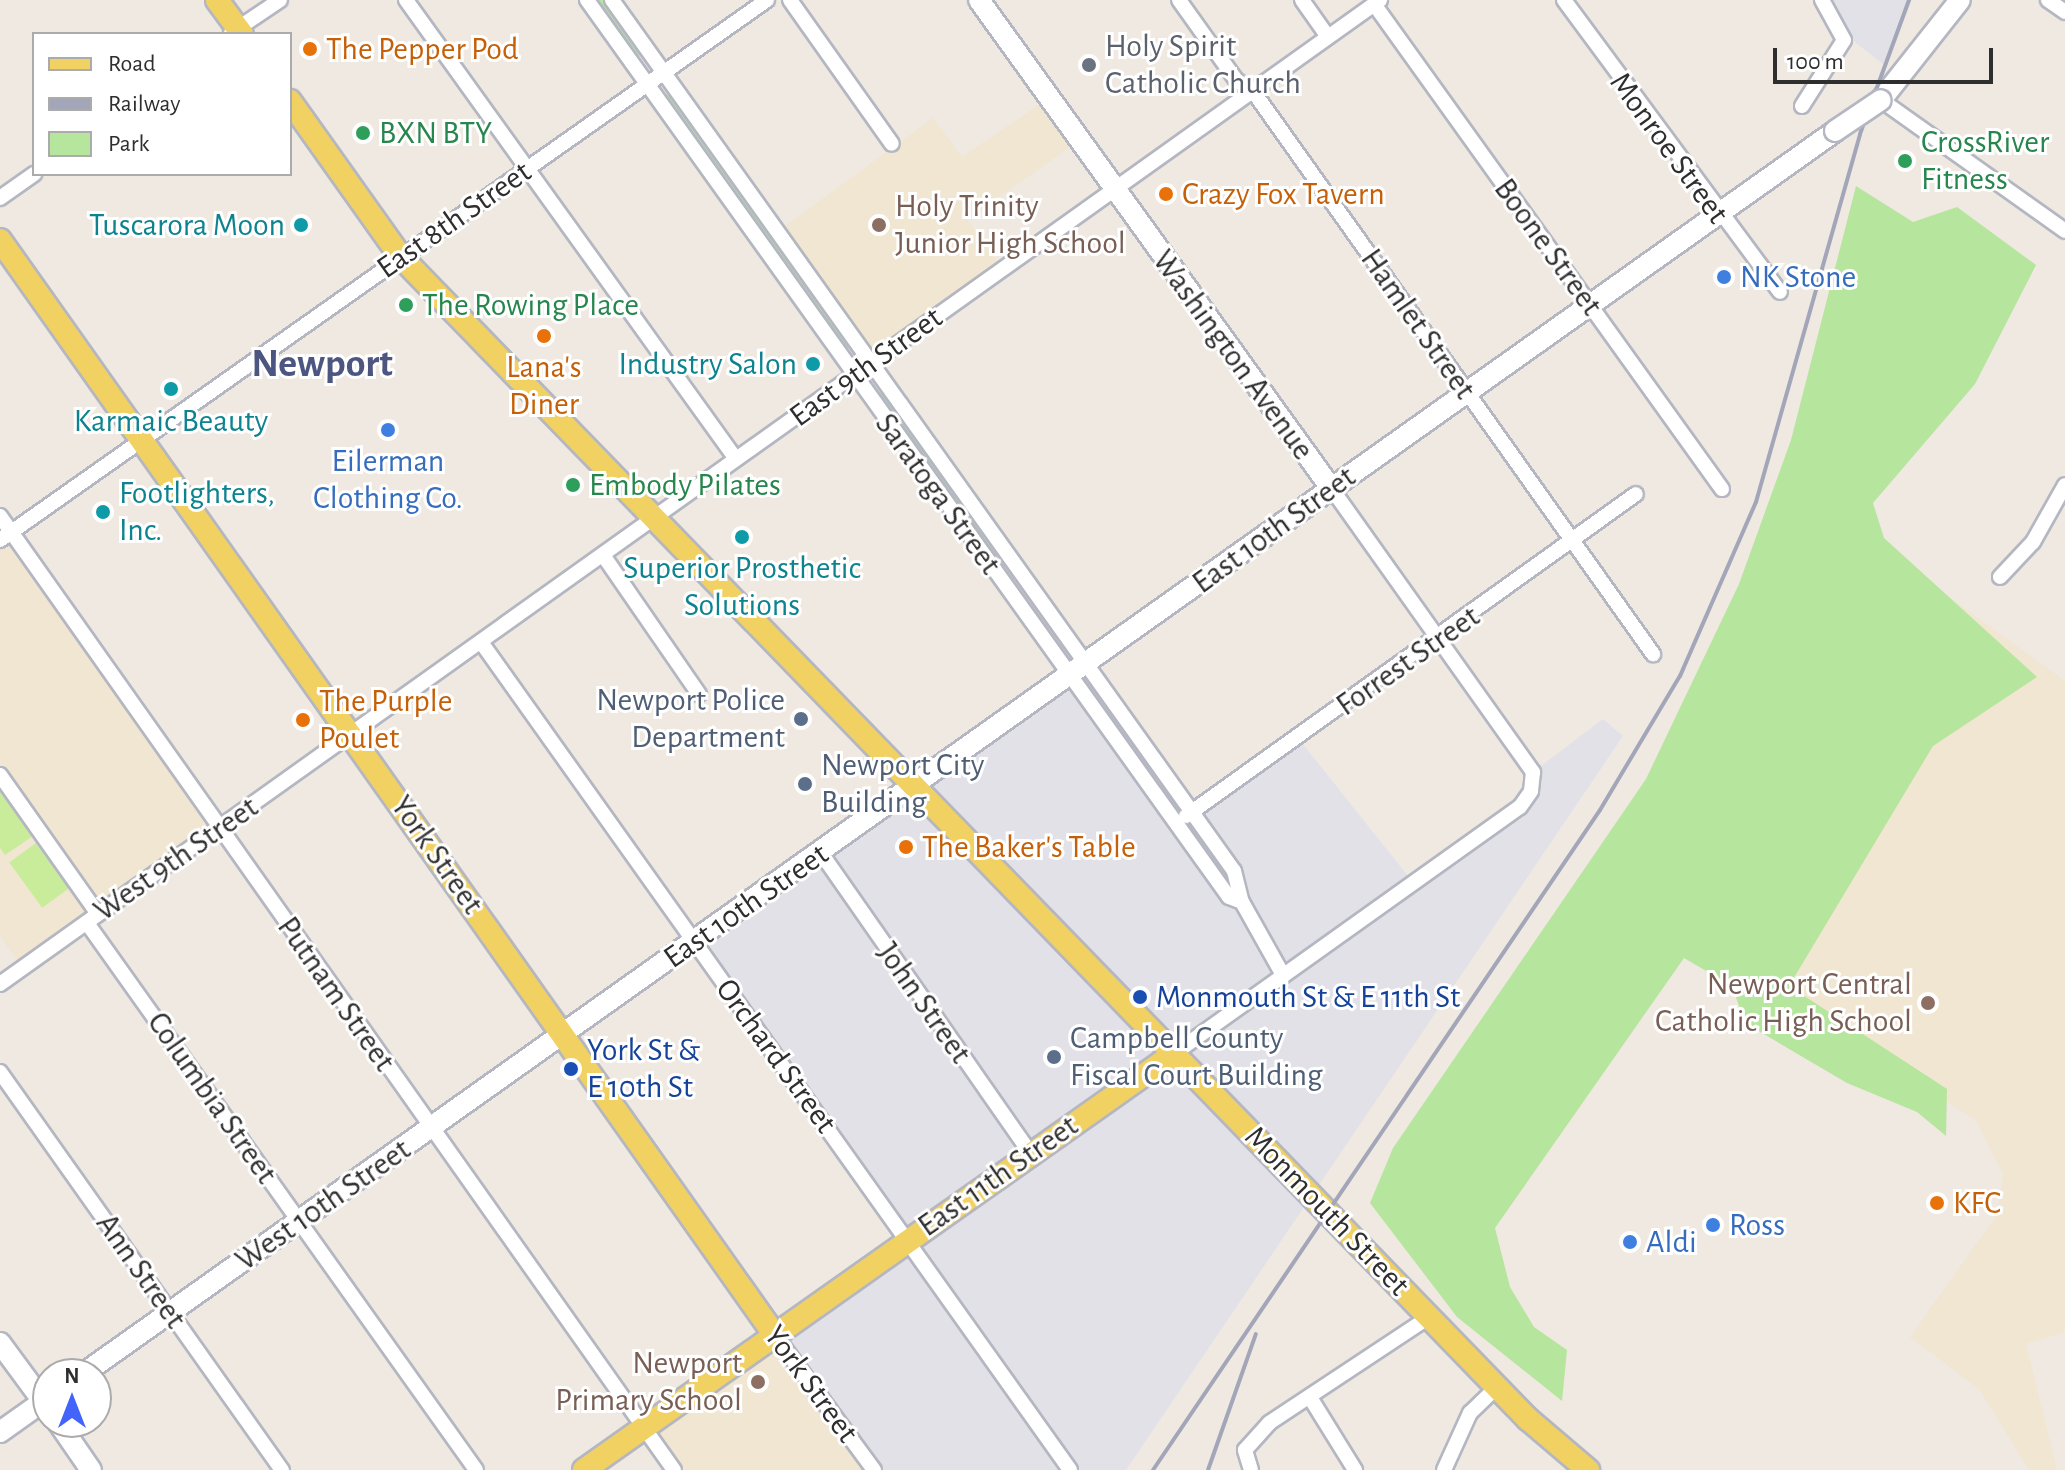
<!DOCTYPE html>
<html>
<head>
<meta charset="utf-8">
<style>
  body { margin:0 }
  #map { position:relative; width:2065px; height:1470px; overflow:hidden; background:#efe9e1; font-family:"Alegreya Sans",sans-serif }
  div>[style] { position:absolute }
  .industrial>* { inset:0; background:#e3e1e8 }
  .education>* { inset:0; background:#f0e6d1 }
  .green>* { inset:0; background:#b6e59e }
  .pitch>* { inset:0; background:#c9ec9a; transform-origin:0 0 }
  .roads { filter:drop-shadow(2px 0 #b4b7c1) drop-shadow(-2px 0 #b4b7c1) drop-shadow(0 2px #b4b7c1) drop-shadow(0 -2px #b4b7c1) }
  .street>* { height:14px; margin:-7px; padding:0 7px; transform-origin:7px; border-radius:7px; background:#fff }
  .secondary>* { height:20px; margin:-10px; padding:0 10px; transform-origin:10px; border-radius:10px; background:#fff }
  .primary>* { height:22px; margin:-11px; padding:0 11px; transform-origin:11px; border-radius:11px; background:#f2d163 }
  .rail>* { height:4px; margin:-2px; padding:0 2px; transform-origin:2px; border-radius:2px; background:#a3a6b8 }
  .bridges { filter:drop-shadow(2px 0 #b4b7c1) drop-shadow(-2px 0 #b4b7c1) drop-shadow(0 2px #b4b7c1) drop-shadow(0 -2px #b4b7c1) }
  .secondary-bridge>* { height:20px; margin:-10px; padding:0 10px; transform-origin:10px; border-radius:10px; background:#fff }
  .dots>* { width:22px; height:22px; translate:-50% -50%; box-sizing:border-box; border:4px solid #fff; border-radius:50% }
  span { translate:-50% -50%; white-space:nowrap; text-align:center; line-height:1.15; -webkit-text-stroke:6px #fff; paint-order:stroke }
  .worship-label { font-size:32px; color:#5b616d }
  .left { translate:0 -50%; text-align:left }
  .food-label { font-size:32px; color:#c56008 }
  .leisure-label { font-size:32px; color:#27864d }
  .street-label { font-size:32px; color:#2e2e2e }
  .education-label { font-size:32px; color:#785e54 }
  .right { translate:-100% -50%; text-align:right }
  .culture-label { font-size:32px; color:#0d838f }
  .shop-label { font-size:32px; color:#366cbe }
  .service-label { font-size:32px; color:#4e5e75 }
  .transit-label { font-size:32px; color:#164399 }
  .district-label { font-size:40px; color:#4d5680; font-weight:700 }
  .legend { position:absolute; left:32px; top:32px; width:260px; height:144px; box-sizing:border-box; background:#fff; border:2px solid #ababab; margin:0; padding:10px 14px; list-style:none; font-size:24px; color:#2e2e2e }
  .legend li { display:flex; align-items:center; gap:16px; height:40px }
  .legend b { width:40px; border:2px solid #ababab }
  .north { position:absolute; left:32px; top:1358px; width:80px; height:80px; box-sizing:border-box; background:#fff; border:2px solid #ababab; border-radius:50%; rotate:0deg; font-size:22px; font-weight:700; line-height:32px; text-align:center; color:#2e2e2e }
  .north::after { content:''; display:block; margin:auto; width:28px; height:36px; background:#4264fb; clip-path:polygon(50% 0,100% 100%,50% 72%,0 100%) }
  .scale { position:absolute; left:1773px; top:48px; width:220px; height:36px; box-sizing:border-box; border:4px solid #2e2e2e; border-top:0; padding-left:10px; font-size:24px; line-height:28px; white-space:nowrap; color:#2e2e2e; -webkit-text-stroke:6px #fff; paint-order:stroke }
</style>
</head>
<body>
<div id="map">
  <div class="industrial">
    <i style="clip-path:polygon(1822px 0,1909px 0,1883px 64px,1843px 33px)"></i>
    <i style="clip-path:polygon(1086px 665px,1193px 812px,1298px 738px,1412px 881px,1520px 807px,1533px 772px,1603px 719px,1623px 736px,1126px 1470px,674px 1470px,643px 1428px,907px 1239px,694px 942px)"></i>
  </div>
  <div class="education">
    <i style="clip-path:polygon(1049px 98px,1079px 141px,967px 219px,1003px 270px,871px 364px,777px 232px,933px 118px,962px 157px)"></i>
    <i style="clip-path:polygon(1789px 481px,2065px 681px,2065px 1332px,2026px 1344px,2057px 1470px,2029px 1470px,1979px 1389px,1910px 1337px,1997px 1215px,2003px 1175px,1976px 1120px,1606px 886px)"></i>
    <i style="clip-path:polygon(11px 532px,220px 828px,22px 968px,0 936px,0 540px)"></i>
    <i style="clip-path:polygon(774px 1334px,874px 1470px,674px 1470px,643px 1428px)"></i>
  </div>
  <div class="green">
    <i style="clip-path:polygon(594px 0,606px 0,641px 56px,634px 54px)"></i>
    <i style="clip-path:polygon(665px 94px,672px 95px,849px 348px,843px 347px)"></i>
    <i style="clip-path:polygon(1856px 186px,1913px 222px,1957px 207px,2036px 265px,1975px 384px,1873px 503px,1884px 538px,2037px 677px,1933px 746px,1789px 986px,1947px 1089px,1946px 1136px,1917px 1112px,1847px 1083px,1745px 1023px,1732px 986px,1684px 958px,1495px 1228px,1510px 1287px,1534px 1327px,1567px 1350px,1562px 1401px,1457px 1317px,1370px 1203px,1393px 1148px,1646px 779px,1739px 584px,1791px 440px)"></i>
    <i style="clip-path:polygon(877px 392px,887px 396px,1061px 649px,1056px 644px)"></i>
  </div>
  <div class="pitch">
    <i style="clip-path:polygon(0 790px,33px 836px,5px 855px,0 848px)"></i>
    <i style="left:36px;top:843px;width:56px;height:33px;rotate:54deg"></i>
  </div>
  <div class="roads">
    <div class="street">
      <i style="left:406px;top:0;width:565px;rotate:54.29deg"></i>
      <i style="left:587px;top:0;width:1103px;rotate:54.41deg"></i>
      <i style="left:1229px;top:897px;width:14px;rotate:21deg"></i>
      <i style="left:612px;top:0;width:1070px;rotate:54.47deg"></i>
      <i style="left:1234px;top:871px;width:32px;rotate:76deg"></i>
      <i style="left:1242px;top:902px;width:84px;rotate:60.7deg"></i>
      <i style="left:790px;top:0;width:176px;rotate:54.7deg"></i>
      <i style="left:1179px;top:0;width:98px;rotate:54.5deg"></i>
      <i style="left:1236px;top:80px;width:20px;rotate:33deg"></i>
      <i style="left:1253px;top:91px;width:691px;rotate:54.61deg"></i>
      <i style="left:1302px;top:0;width:45px;rotate:54.9deg"></i>
      <i style="left:1564px;top:0;width:363px;rotate:53.5deg"></i>
      <i style="left:2048px;top:0;width:21px;rotate:35deg"></i>
      <i style="left:1374px;top:4px;width:597px;rotate:54.34deg"></i>
      <i style="left:231px;top:33px;width:59px;rotate:-34deg"></i>
      <i style="left:1881px;top:100px;width:226px;rotate:35.4deg"></i>
      <i style="left:1802px;top:106px;width:78px;rotate:-57.5deg"></i>
      <i style="left:1844px;top:40px;width:46px;rotate:-118.8deg"></i>
      <i style="left:0;top:198px;width:42px;rotate:-35.2deg"></i>
      <i style="left:0;top:516px;width:1168px;rotate:54.76deg"></i>
      <i style="left:0;top:540px;width:938px;rotate:-35.15deg"></i>
      <i style="left:603px;top:555px;width:169px;rotate:55.4deg"></i>
      <i style="left:2000px;top:577px;width:48px;rotate:-46.7deg"></i>
      <i style="left:2033px;top:542px;width:65px;rotate:-60.7deg"></i>
      <i style="left:481px;top:642px;width:1016px;rotate:54.57deg"></i>
      <i style="left:0;top:775px;width:170px;rotate:54.8deg"></i>
      <i style="left:1186px;top:816px;width:553px;rotate:-35.59deg"></i>
      <i style="left:821px;top:853px;width:366px;rotate:55.1deg"></i>
      <i style="left:87px;top:923px;width:671px;rotate:54.58deg"></i>
      <i style="left:0;top:984px;width:1695px;rotate:-35.49deg"></i>
      <i style="left:1172px;top:1055px;width:427px;rotate:-35.5deg"></i>
      <i style="left:1520px;top:807px;width:19px;rotate:-55deg"></i>
      <i style="left:1531px;top:791px;width:19px;rotate:-84deg"></i>
      <i style="left:1533px;top:772px;width:349px;rotate:-125.4deg"></i>
      <i style="left:0;top:1072px;width:488px;rotate:54.7deg"></i>
      <i style="left:774px;top:1334px;width:169px;rotate:53.7deg"></i>
      <i style="left:1311px;top:1399px;width:84px;rotate:58.2deg"></i>
      <i style="left:1251px;top:1470px;width:21px;rotate:-107deg"></i>
      <i style="left:1245px;top:1450px;width:36px;rotate:-48deg"></i>
      <i style="left:1269px;top:1423px;width:192px;rotate:-33.5deg"></i>
      <i style="left:1444px;top:1470px;width:63px;rotate:-65.5deg"></i>
      <i style="left:1470px;top:1413px;width:37px;rotate:-44deg"></i>
    </div>
    <div class="secondary">
      <i style="left:979px;top:0;width:602px;rotate:54.2deg"></i>
      <i style="left:1881px;top:100px;width:127px;rotate:-51.7deg"></i>
      <i style="left:0;top:1343px;width:81px;rotate:53.6deg"></i>
      <i style="left:83px;top:1374px;width:2148px;rotate:-35.35deg"></i>
      <i style="left:58px;top:1422px;width:58px;rotate:55.5deg"></i>
      <i style="left:0;top:1432px;width:59px;rotate:-35.3deg"></i>
    </div>
    <div class="primary">
      <i style="left:217px;top:0;width:42px;rotate:53.7deg"></i>
      <i style="left:290px;top:101px;width:191px;rotate:54.6deg"></i>
      <i style="left:401px;top:257px;width:1619px;rotate:45.88deg"></i>
      <i style="left:1528px;top:1419px;width:79px;rotate:40.4deg"></i>
      <i style="left:0;top:240px;width:1340px;rotate:54.72deg"></i>
      <i style="left:584px;top:1470px;width:720px;rotate:-35.21deg"></i>
    </div>
  </div>
  <div class="rail">
    <i style="left:1153px;top:1470px;width:797px;rotate:-55.89deg"></i>
    <i style="left:1600px;top:810px;width:156px;rotate:-59.2deg"></i>
    <i style="left:1680px;top:676px;width:190px;rotate:-66.4deg"></i>
    <i style="left:1756px;top:502px;width:382px;rotate:-74.2deg"></i>
    <i style="left:1860px;top:134px;width:143px;rotate:-69.9deg"></i>
    <i style="left:1208px;top:1470px;width:144px;rotate:-70.6deg"></i>
  </div>
  <div class="bridges">
    <div class="secondary-bridge">
      <i style="left:1835px;top:131px;width:55px;rotate:-34deg"></i>
    </div>
  </div>
  <div class="dots">
    <i style="left:310px;top:49px;background:#e8710a"></i>
    <i style="left:1089px;top:65px;background:#6b7280"></i>
    <i style="left:363px;top:133px;background:#2e9e5b"></i>
    <i style="left:1905px;top:161px;background:#2e9e5b"></i>
    <i style="left:1166px;top:194px;background:#e8710a"></i>
    <i style="left:301px;top:225px;background:#0f9aa8"></i>
    <i style="left:879px;top:225px;background:#8d6e63"></i>
    <i style="left:1724px;top:277px;background:#3f7fe0"></i>
    <i style="left:406px;top:305px;background:#2e9e5b"></i>
    <i style="left:544px;top:336px;background:#e8710a"></i>
    <i style="left:813px;top:364px;background:#0f9aa8"></i>
    <i style="left:171px;top:389px;background:#0f9aa8"></i>
    <i style="left:388px;top:430px;background:#3f7fe0"></i>
    <i style="left:573px;top:485px;background:#2e9e5b"></i>
    <i style="left:103px;top:512px;background:#0f9aa8"></i>
    <i style="left:742px;top:537px;background:#0f9aa8"></i>
    <i style="left:801px;top:719px;background:#5c6f8a"></i>
    <i style="left:303px;top:720px;background:#e8710a"></i>
    <i style="left:805px;top:784px;background:#5c6f8a"></i>
    <i style="left:906px;top:847px;background:#e8710a"></i>
    <i style="left:1140px;top:997px;background:#1a4fb4"></i>
    <i style="left:1928px;top:1003px;background:#8d6e63"></i>
    <i style="left:1054px;top:1057px;background:#5c6f8a"></i>
    <i style="left:571px;top:1069px;background:#1a4fb4"></i>
    <i style="left:1937px;top:1203px;background:#e8710a"></i>
    <i style="left:1713px;top:1225px;background:#3f7fe0"></i>
    <i style="left:1630px;top:1242px;background:#3f7fe0"></i>
    <i style="left:758px;top:1382px;background:#8d6e63"></i>
  </div>
  <div class="worship-label">
    <span class="left" style="left:1105px;top:65px">Holy Spirit<br>Catholic Church</span>
  </div>
  <div class="food-label">
    <span class="left" style="left:326px;top:49px">The Pepper Pod</span>
    <span class="left" style="left:1182px;top:194px">Crazy Fox Tavern</span>
    <span style="left:544px;top:386px">Lana's<br>Diner</span>
    <span class="left" style="left:319px;top:720px">The Purple<br>Poulet</span>
    <span class="left" style="left:922px;top:847px">The Baker's Table</span>
    <span class="left" style="left:1953px;top:1203px">KFC</span>
  </div>
  <div class="leisure-label">
    <span class="left" style="left:379px;top:133px">BXN BTY</span>
    <span class="left" style="left:1921px;top:161px">CrossRiver<br>Fitness</span>
    <span class="left" style="left:422px;top:305px">The Rowing Place</span>
    <span class="left" style="left:589px;top:485px">Embody Pilates</span>
  </div>
  <div class="street-label">
    <span style="left:1669px;top:148px;rotate:54deg">Monroe Street</span>
    <span style="left:454px;top:220px;rotate:-35deg">East 8th Street</span>
    <span style="left:1548px;top:247px;rotate:54deg">Boone Street</span>
    <span style="left:1418px;top:324px;rotate:55deg">Hamlet Street</span>
    <span style="left:1233px;top:355px;rotate:54deg">Washington Avenue</span>
    <span style="left:866px;top:367px;rotate:-36deg">East 9th Street</span>
    <span style="left:938px;top:494px;rotate:54deg">Saratoga Street</span>
    <span style="left:1274px;top:530px;rotate:-36deg">East 10th Street</span>
    <span style="left:1408px;top:661px;rotate:-35deg">Forrest Street</span>
    <span style="left:437px;top:855px;rotate:55deg">York Street</span>
    <span style="left:176px;top:859px;rotate:-35deg">West 9th Street</span>
    <span style="left:746px;top:906px;rotate:-35deg">East 10th Street</span>
    <span style="left:336px;top:994px;rotate:55deg">Putnam Street</span>
    <span style="left:924px;top:1003px;rotate:55deg">John Street</span>
    <span style="left:776px;top:1056px;rotate:54deg">Orchard Street</span>
    <span style="left:212px;top:1098px;rotate:55deg">Columbia Street</span>
    <span style="left:998px;top:1176px;rotate:-35deg">East 11th Street</span>
    <span style="left:323px;top:1205px;rotate:-35deg">West 10th Street</span>
    <span style="left:1327px;top:1211px;rotate:46deg">Monmouth Street</span>
    <span style="left:141px;top:1271px;rotate:55deg">Ann Street</span>
    <span style="left:811px;top:1384px;rotate:54deg">York Street</span>
  </div>
  <div class="education-label">
    <span class="left" style="left:895px;top:225px">Holy Trinity<br>Junior High School</span>
    <span class="right" style="left:1912px;top:1003px">Newport Central<br>Catholic High School</span>
    <span class="right" style="left:742px;top:1382px">Newport<br>Primary School</span>
  </div>
  <div class="culture-label">
    <span class="right" style="left:285px;top:225px">Tuscarora Moon</span>
    <span class="right" style="left:797px;top:364px">Industry Salon</span>
    <span style="left:171px;top:421px">Karmaic Beauty</span>
    <span class="left" style="left:119px;top:512px">Footlighters,<br>Inc.</span>
    <span style="left:742px;top:587px">Superior Prosthetic<br>Solutions</span>
  </div>
  <div class="shop-label">
    <span class="left" style="left:1740px;top:277px">NK Stone</span>
    <span style="left:388px;top:480px">Eilerman<br>Clothing Co.</span>
    <span class="left" style="left:1729px;top:1225px">Ross</span>
    <span class="left" style="left:1646px;top:1242px">Aldi</span>
  </div>
  <div class="service-label">
    <span class="right" style="left:785px;top:719px">Newport Police<br>Department</span>
    <span class="left" style="left:821px;top:784px">Newport City<br>Building</span>
    <span class="left" style="left:1070px;top:1057px">Campbell County<br>Fiscal Court Building</span>
  </div>
  <div class="transit-label">
    <span class="left" style="left:1156px;top:997px">Monmouth St &amp; E 11th St</span>
    <span class="left" style="left:587px;top:1069px">York St &amp;<br>E 10th St</span>
  </div>
  <div class="district-label">
    <span style="left:322px;top:364px">Newport</span>
  </div>
  <ul class="legend">
  <li><b style="height:10px;background:#f2d163"></b>Road</li>
  <li><b style="height:10px;background:#a3a6b8"></b>Railway</li>
  <li><b style="height:22px;background:#b6e59e"></b>Park</li>
  </ul>
  <div class="north">N</div>
  <div class="scale">100 m</div>
</div>
</body>
</html>
